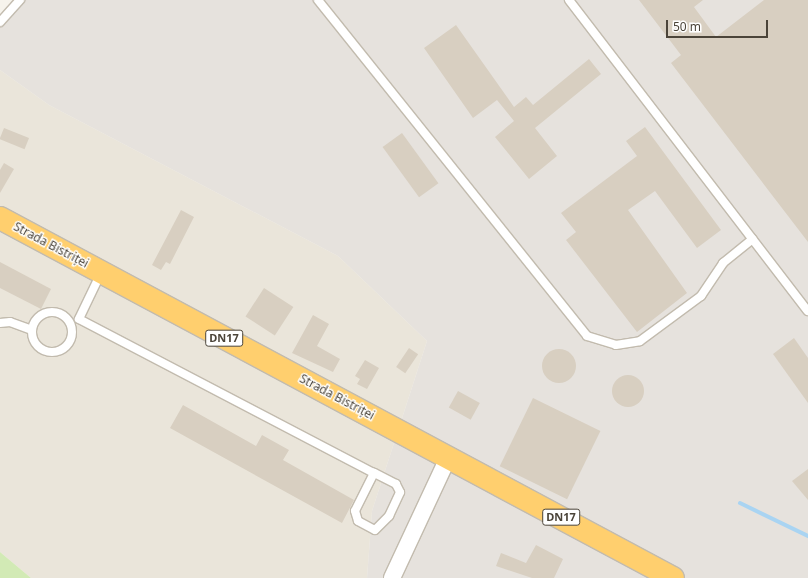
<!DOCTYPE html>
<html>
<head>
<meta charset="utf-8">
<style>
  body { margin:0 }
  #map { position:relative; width:808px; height:578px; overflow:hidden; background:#f6f3ec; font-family:"Noto Sans",sans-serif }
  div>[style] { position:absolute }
  .residential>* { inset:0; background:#eae5da }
  .industrial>* { inset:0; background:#e6e2dd }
  .green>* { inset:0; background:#d2eab5 }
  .stream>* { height:4px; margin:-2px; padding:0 2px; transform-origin:2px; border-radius:2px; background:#a9d4f2 }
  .building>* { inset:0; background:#d8cfc1; transform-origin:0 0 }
  .round { border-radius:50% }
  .roads { filter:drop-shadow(1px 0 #c2bbae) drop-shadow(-1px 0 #c2bbae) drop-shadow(0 1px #c2bbae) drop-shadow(0 -1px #c2bbae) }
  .lane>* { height:8px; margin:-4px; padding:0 4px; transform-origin:4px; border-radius:4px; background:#fff }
  .lane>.ring { margin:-4px; padding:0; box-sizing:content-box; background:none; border:8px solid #fff; border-radius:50% }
  .street>* { height:16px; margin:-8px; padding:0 8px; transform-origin:8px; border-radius:8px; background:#fff }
  .highway>* { height:22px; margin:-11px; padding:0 11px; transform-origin:11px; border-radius:11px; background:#ffcf6e }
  span { translate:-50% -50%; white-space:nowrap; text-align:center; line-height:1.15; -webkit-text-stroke:3px #fff; paint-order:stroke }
  .shield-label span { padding:1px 3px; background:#fff; border:1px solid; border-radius:3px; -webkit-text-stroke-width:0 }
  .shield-label { font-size:11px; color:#4b4439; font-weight:700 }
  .street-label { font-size:12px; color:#4b4439 }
  .scale { position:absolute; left:666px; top:20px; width:102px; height:18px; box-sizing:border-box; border:2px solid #4b4439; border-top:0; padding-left:5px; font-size:12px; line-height:14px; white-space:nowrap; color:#4b4439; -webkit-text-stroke:3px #fff; paint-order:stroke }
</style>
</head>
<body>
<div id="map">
  <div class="residential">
    <i style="clip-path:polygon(0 70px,49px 105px,338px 256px,427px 341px,372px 511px,367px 578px,31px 578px,0 552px)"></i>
  </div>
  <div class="industrial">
    <i style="clip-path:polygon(14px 0,808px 0,808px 578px,367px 578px,372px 511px,427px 341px,338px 256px,49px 105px,0 70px,0 22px)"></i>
  </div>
  <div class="green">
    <i style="clip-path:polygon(0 552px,31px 578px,0 578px)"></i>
  </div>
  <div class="stream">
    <i style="left:740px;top:503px;width:76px;rotate:25.9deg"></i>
  </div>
  <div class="building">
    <i style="clip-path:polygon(639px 0,703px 0,694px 7px,716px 37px,764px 0,808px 0,808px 242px,671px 63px,681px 55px)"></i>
    <i style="clip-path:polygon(456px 25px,514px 107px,526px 97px,533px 105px,589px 59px,601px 74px,535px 128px,557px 156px,529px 179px,495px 137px,514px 121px,497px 100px,473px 118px,424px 48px)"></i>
    <i style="clip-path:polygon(645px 127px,721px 230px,697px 248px,655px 191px,628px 210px,687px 293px,637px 332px,566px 240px,576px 232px,561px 213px,637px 156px,626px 141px)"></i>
    <i style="left:4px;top:128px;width:27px;height:12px;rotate:22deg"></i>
    <i style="left:402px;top:133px;width:62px;height:24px;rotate:54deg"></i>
    <i style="clip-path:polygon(4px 163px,14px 169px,0 193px,0 170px)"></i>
    <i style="clip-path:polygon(181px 210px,194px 217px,170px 264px,166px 262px,161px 270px,152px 265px)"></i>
    <i style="clip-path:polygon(0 262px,51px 289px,41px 309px,0 288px)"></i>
    <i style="left:264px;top:288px;width:35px;height:34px;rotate:33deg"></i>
    <i style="clip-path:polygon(313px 315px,329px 324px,317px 346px,340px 359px,333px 372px,292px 353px)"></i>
    <i style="clip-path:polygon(794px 338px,808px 358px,808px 403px,773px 354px)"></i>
    <i style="left:409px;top:348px;width:11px;height:23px;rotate:34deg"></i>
    <i class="round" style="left:542px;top:349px;width:34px;height:34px"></i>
    <i style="clip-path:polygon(365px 360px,379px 368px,367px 389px,357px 384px,360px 379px,355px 376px)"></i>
    <i class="round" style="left:612px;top:375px;width:32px;height:32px"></i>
    <i style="left:458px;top:391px;width:25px;height:19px;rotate:29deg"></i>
    <i style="left:533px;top:398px;width:75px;height:76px;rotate:26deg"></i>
    <i style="clip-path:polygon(183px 405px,256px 446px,262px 435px,289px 450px,283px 460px,354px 500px,342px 523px,170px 428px)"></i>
    <i style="clip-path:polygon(808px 469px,808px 500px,792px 481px)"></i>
    <i style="clip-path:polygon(536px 545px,563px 559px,554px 578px,532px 578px,496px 566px,501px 553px,526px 563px)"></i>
  </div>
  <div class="roads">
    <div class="lane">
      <i style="left:318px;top:0;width:430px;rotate:51.3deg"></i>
      <i style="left:587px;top:336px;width:30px;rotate:17deg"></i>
      <i style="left:616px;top:345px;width:24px;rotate:-9deg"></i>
      <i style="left:640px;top:341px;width:76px;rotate:-36.4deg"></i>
      <i style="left:701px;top:296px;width:40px;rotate:-56deg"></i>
      <i style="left:723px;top:263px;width:38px;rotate:-39deg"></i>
      <i style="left:569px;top:0;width:392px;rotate:52.5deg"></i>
      <i style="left:0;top:22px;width:30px;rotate:-48deg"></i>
      <i style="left:101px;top:273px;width:51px;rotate:115.6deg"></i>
      <i style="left:79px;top:319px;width:333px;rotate:27.6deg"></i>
      <i style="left:374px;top:473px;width:42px;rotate:116.6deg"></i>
      <i style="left:355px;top:511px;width:10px;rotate:73deg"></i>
      <i style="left:358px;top:521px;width:19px;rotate:28deg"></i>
      <i style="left:375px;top:530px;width:20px;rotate:-45deg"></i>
      <i style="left:389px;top:516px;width:26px;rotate:-65deg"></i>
      <i style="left:400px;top:492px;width:9px;rotate:-117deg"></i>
      <i style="left:396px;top:484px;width:25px;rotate:-153deg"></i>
      <i class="ring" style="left:32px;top:312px;width:32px;height:32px"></i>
      <i style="left:0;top:323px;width:10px;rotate:-6deg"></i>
      <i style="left:10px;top:322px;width:23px;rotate:20deg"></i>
    </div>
    <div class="street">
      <i style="left:392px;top:578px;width:135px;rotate:-65deg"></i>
    </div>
    <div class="highway">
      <i style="left:0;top:218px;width:763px;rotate:28.14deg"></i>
    </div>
  </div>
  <div class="shield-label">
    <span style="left:224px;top:338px">DN17</span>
    <span style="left:561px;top:517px">DN17</span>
  </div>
  <div class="street-label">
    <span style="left:51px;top:245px;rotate:28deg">Strada Bistriței</span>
    <span style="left:337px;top:397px;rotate:28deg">Strada Bistriței</span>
  </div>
  <div class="scale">50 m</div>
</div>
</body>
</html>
